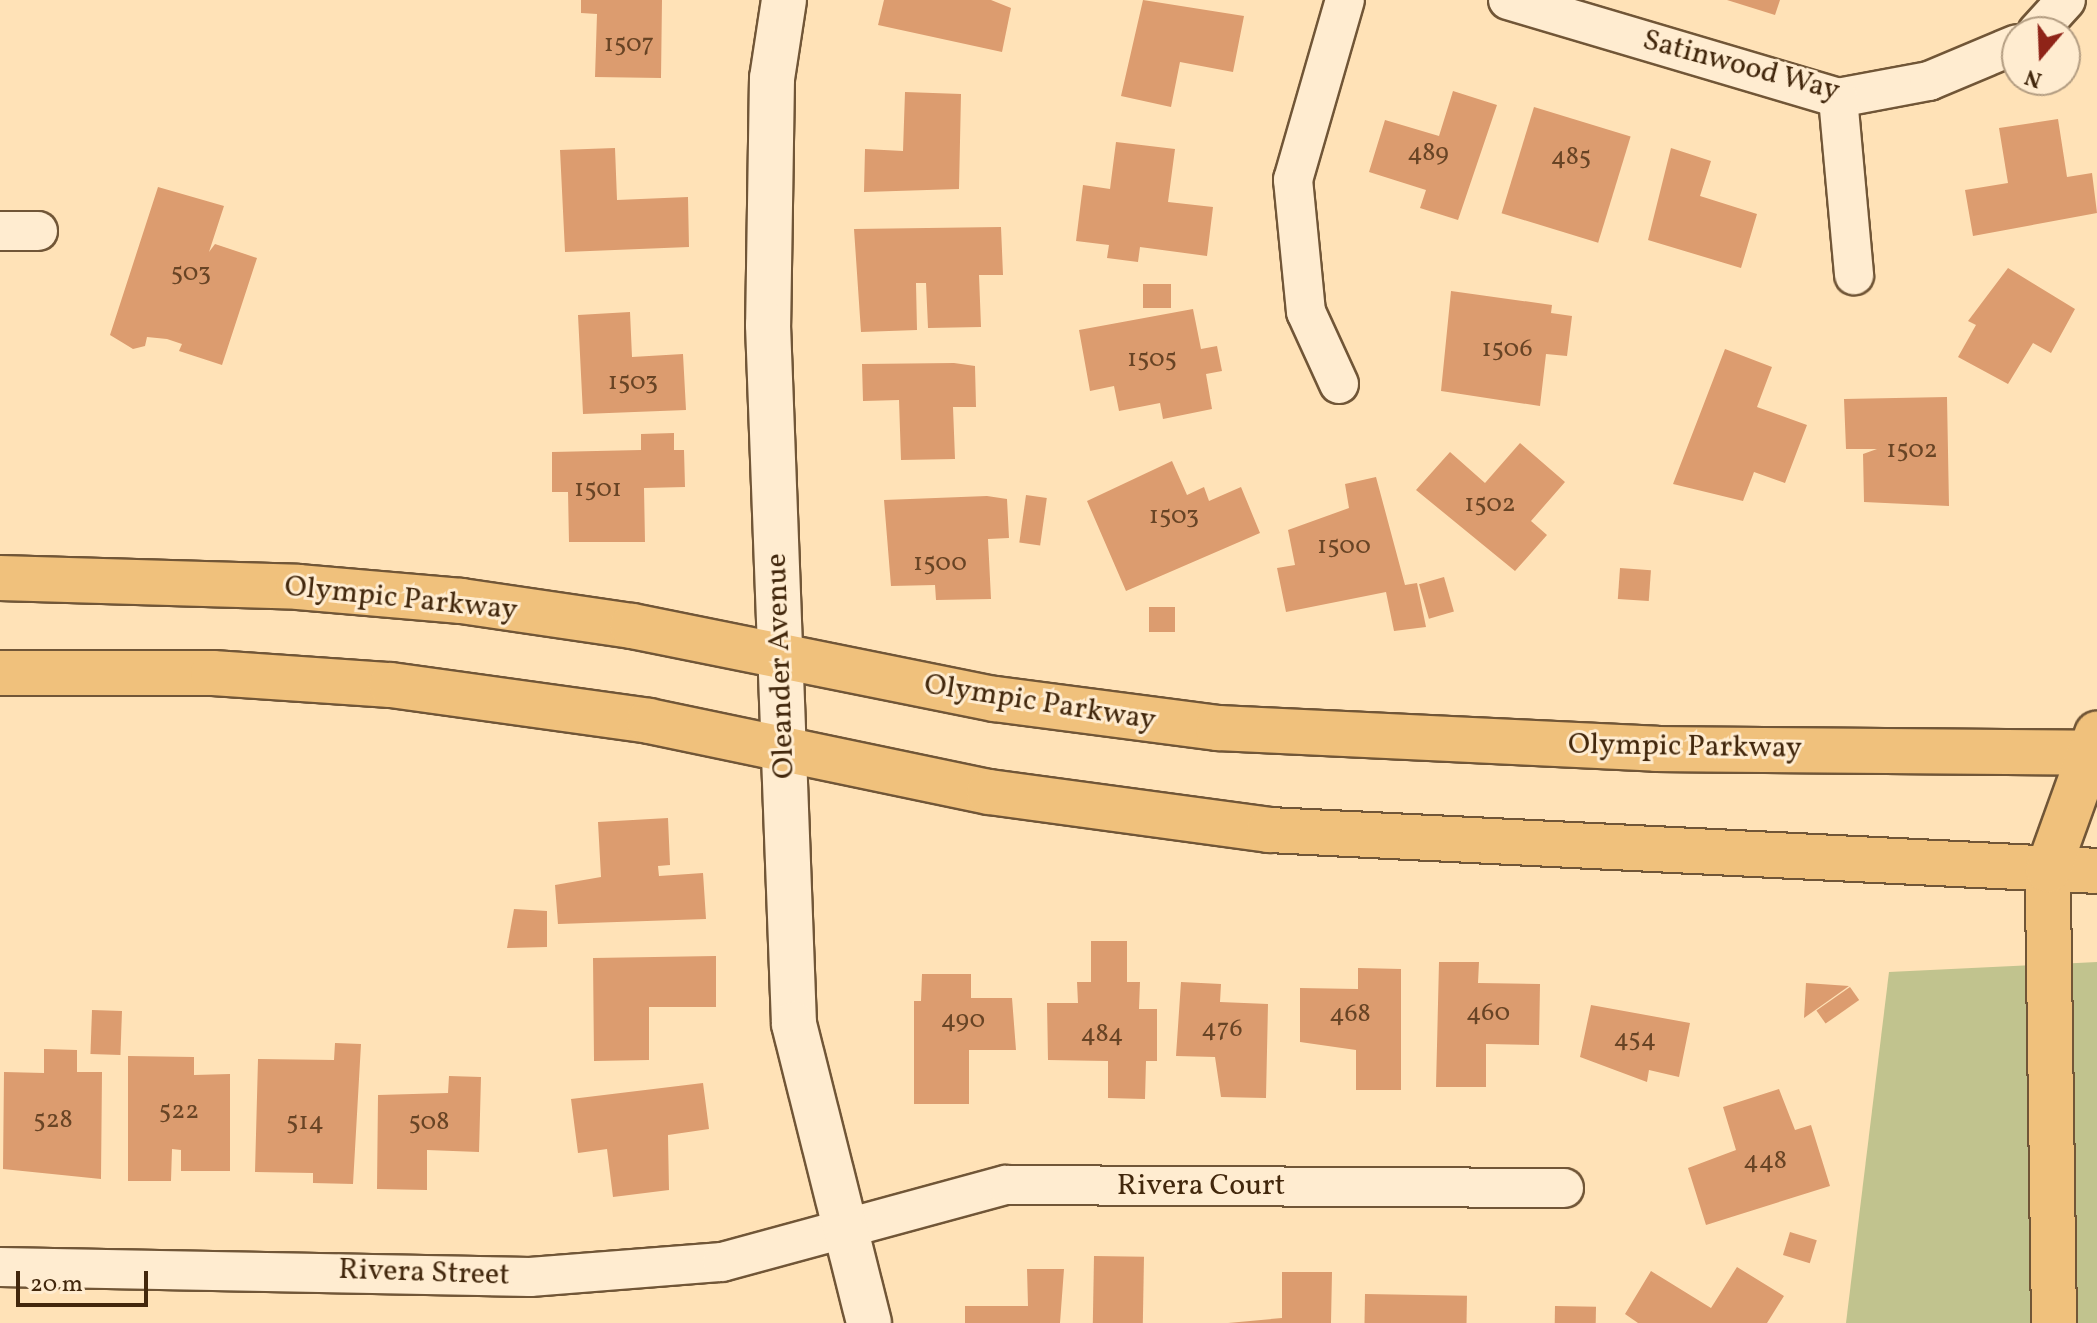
<!DOCTYPE html>
<html>
<head>
<meta charset="utf-8">
<style>
  body { margin:0 }
  #map { position:relative; width:2097px; height:1323px; overflow:hidden; background:#ffe2b7; font-family:Vollkorn,serif }
  div>[style] { position:absolute }
  .green>* { inset:0; background:#c1c38e }
  .building>* { inset:0; background:#dc9c6f; transform-origin:0 0 }
  .roads { filter:drop-shadow(2px 0 #715637) drop-shadow(-2px 0 #715637) drop-shadow(0 2px #715637) drop-shadow(0 -2px #715637) }
  .street>* { height:38px; margin:-19px; padding:0 19px; transform-origin:19px; border-radius:19px; background:#ffecd0 }
  .secondary>* { height:44px; margin:-22px; padding:0 22px; transform-origin:22px; border-radius:22px; background:#ffecd0 }
  .primary>* { height:44px; margin:-22px; padding:0 22px; transform-origin:22px; border-radius:22px; background:#f0c17c }
  .highway>* { height:44px; margin:-22px; padding:0 22px; transform-origin:22px; border-radius:22px; background:#f0c17c }
  span { translate:-50% -50%; white-space:nowrap; text-align:center; line-height:1.15; -webkit-text-stroke:6px #ffecd0; paint-order:stroke }
  .number-label { font-size:26px; color:#684425 }
  .number-label span { -webkit-text-stroke-width:0 }
  .street-label { font-size:30px; color:#42270c }
  .north { position:absolute; left:2001px; top:16px; width:80px; height:80px; box-sizing:border-box; background:#ffecd0; border:2px solid #b39d82; border-radius:50%; rotate:199deg; font-size:22px; font-weight:700; line-height:32px; text-align:center; color:#42270c }
  .north::after { content:''; display:block; margin:auto; width:28px; height:36px; background:#8f2418; clip-path:polygon(50% 0,100% 100%,50% 72%,0 100%) }
  .scale { position:absolute; left:16px; top:1271px; width:132px; height:36px; box-sizing:border-box; border:4px solid #42270c; border-top:0; padding-left:10px; font-size:24px; line-height:28px; white-space:nowrap; color:#42270c; -webkit-text-stroke:6px #ffecd0; paint-order:stroke }
</style>
</head>
<body>
<div id="map">
  <div class="green">
    <i style="clip-path:polygon(2097px 962px,2097px 1323px,1846px 1323px,1889px 972px)"></i>
  </div>
  <div class="building">
    <i style="clip-path:polygon(581px 0,662px 0,661px 78px,595px 77px,597px 14px,581px 13px)"></i>
    <i style="clip-path:polygon(884px 0,991px 0,1011px 8px,1002px 52px,878px 25px)"></i>
    <i style="clip-path:polygon(1143px 0,1244px 16px,1233px 72px,1180px 62px,1171px 107px,1121px 96px)"></i>
    <i style="clip-path:polygon(1727px 0,1780px 0,1775px 15px)"></i>
    <i style="clip-path:polygon(1453px 91px,1497px 105px,1458px 220px,1420px 208px,1426px 190px,1369px 172px,1385px 120px,1439px 136px)"></i>
    <i style="clip-path:polygon(905px 92px,961px 94px,959px 189px,864px 192px,865px 149px,903px 151px)"></i>
    <i style="left:1534px;top:107px;width:101px;height:111px;rotate:17deg"></i>
    <i style="clip-path:polygon(2058px 119px,2067px 177px,2092px 173px,2097px 213px,1973px 236px,1965px 190px,2008px 183px,1999px 128px)"></i>
    <i style="clip-path:polygon(1116px 142px,1175px 149px,1168px 202px,1213px 207px,1207px 256px,1140px 247px,1138px 262px,1107px 258px,1109px 245px,1076px 241px,1083px 185px,1110px 189px)"></i>
    <i style="clip-path:polygon(615px 148px,617px 200px,688px 197px,689px 247px,565px 252px,560px 150px)"></i>
    <i style="clip-path:polygon(1671px 148px,1711px 161px,1700px 196px,1757px 214px,1741px 268px,1648px 240px)"></i>
    <i style="clip-path:polygon(158px 187px,224px 206px,209px 252px,215px 244px,257px 258px,222px 365px,179px 351px,182px 344px,167px 339px,147px 337px,145px 346px,133px 349px,110px 335px)"></i>
    <i style="clip-path:polygon(1001px 227px,1003px 275px,979px 275px,981px 327px,928px 328px,926px 283px,916px 283px,917px 330px,861px 332px,854px 229px)"></i>
    <i style="clip-path:polygon(2008px 268px,2075px 309px,2051px 353px,2033px 343px,2008px 384px,1958px 357px,1976px 325px,1968px 321px)"></i>
    <i style="left:1171px;top:284px;width:24px;height:28px;rotate:90deg"></i>
    <i style="clip-path:polygon(1451px 291px,1552px 305px,1551px 313px,1572px 316px,1567px 356px,1546px 354px,1540px 406px,1441px 391px)"></i>
    <i style="clip-path:polygon(1193px 309px,1201px 349px,1217px 346px,1222px 371px,1206px 374px,1212px 409px,1163px 419px,1160px 403px,1119px 411px,1114px 386px,1090px 391px,1079px 330px)"></i>
    <i style="clip-path:polygon(630px 312px,632px 357px,683px 354px,686px 410px,583px 414px,578px 315px)"></i>
    <i style="clip-path:polygon(1725px 349px,1772px 367px,1757px 407px,1807px 425px,1785px 483px,1754px 472px,1743px 501px,1673px 484px)"></i>
    <i style="clip-path:polygon(954px 363px,975px 366px,976px 407px,953px 407px,955px 459px,901px 460px,899px 400px,863px 401px,862px 364px)"></i>
    <i style="clip-path:polygon(1947px 397px,1949px 506px,1864px 502px,1863px 454px,1877px 449px,1846px 449px,1844px 399px)"></i>
    <i style="clip-path:polygon(674px 433px,674px 450px,684px 450px,685px 487px,644px 488px,645px 542px,569px 542px,568px 492px,552px 492px,552px 452px,641px 450px,641px 434px)"></i>
    <i style="clip-path:polygon(1520px 443px,1565px 482px,1531px 521px,1547px 535px,1515px 571px,1416px 490px,1450px 452px,1485px 483px)"></i>
    <i style="clip-path:polygon(1172px 461px,1187px 495px,1204px 487px,1209px 501px,1241px 487px,1260px 533px,1126px 591px,1087px 501px)"></i>
    <i style="clip-path:polygon(1376px 477px,1405px 585px,1417px 583px,1426px 627px,1394px 631px,1386px 592px,1286px 612px,1277px 568px,1295px 565px,1288px 530px,1349px 508px,1345px 484px)"></i>
    <i style="left:1026px;top:495px;width:21px;height:48px;rotate:8deg"></i>
    <i style="clip-path:polygon(987px 496px,1007px 499px,1009px 538px,988px 539px,991px 599px,936px 600px,935px 585px,891px 586px,884px 500px)"></i>
    <i style="left:1620px;top:568px;width:31px;height:31px;rotate:4deg"></i>
    <i style="left:1444px;top:577px;width:36px;height:26px;rotate:74deg"></i>
    <i style="left:1149px;top:607px;width:26px;height:25px"></i>
    <i style="clip-path:polygon(668px 818px,670px 865px,658px 866px,659px 876px,703px 873px,706px 919px,558px 924px,555px 885px,601px 877px,598px 822px)"></i>
    <i style="clip-path:polygon(514px 909px,547px 911px,547px 947px,507px 948px)"></i>
    <i style="clip-path:polygon(1091px 941px,1127px 941px,1127px 982px,1140px 982px,1139px 1009px,1157px 1009px,1157px 1061px,1146px 1061px,1145px 1099px,1108px 1098px,1108px 1061px,1048px 1060px,1047px 1003px,1078px 1003px,1077px 982px,1091px 982px)"></i>
    <i style="clip-path:polygon(716px 956px,716px 1007px,649px 1007px,649px 1060px,594px 1061px,593px 958px)"></i>
    <i style="clip-path:polygon(1439px 962px,1479px 962px,1478px 983px,1540px 984px,1539px 1045px,1486px 1044px,1486px 1087px,1436px 1087px)"></i>
    <i style="clip-path:polygon(1358px 968px,1401px 969px,1401px 1090px,1356px 1090px,1356px 1050px,1300px 1042px,1300px 988px,1358px 989px)"></i>
    <i style="clip-path:polygon(922px 974px,971px 974px,971px 998px,1012px 998px,1016px 1050px,969px 1050px,969px 1104px,914px 1104px,914px 1001px,921px 1001px)"></i>
    <i style="clip-path:polygon(1181px 982px,1221px 984px,1220px 1002px,1268px 1004px,1266px 1098px,1221px 1097px,1215px 1057px,1176px 1056px)"></i>
    <i style="clip-path:polygon(1806px 983px,1849px 986px,1804px 1018px)"></i>
    <i style="left:1850px;top:987px;width:16px;height:41px;rotate:55deg"></i>
    <i style="clip-path:polygon(1591px 1005px,1690px 1023px,1679px 1077px,1649px 1070px,1647px 1082px,1580px 1057px)"></i>
    <i style="left:92px;top:1010px;width:30px;height:44px;rotate:2deg"></i>
    <i style="clip-path:polygon(335px 1043px,361px 1044px,353px 1184px,313px 1183px,313px 1173px,255px 1172px,258px 1059px,334px 1060px)"></i>
    <i style="clip-path:polygon(44px 1049px,77px 1050px,77px 1072px,102px 1072px,101px 1179px,3px 1169px,4px 1072px,44px 1073px)"></i>
    <i style="clip-path:polygon(128px 1056px,194px 1057px,194px 1075px,230px 1074px,230px 1171px,181px 1171px,181px 1150px,172px 1149px,171px 1181px,128px 1181px)"></i>
    <i style="clip-path:polygon(449px 1076px,481px 1077px,479px 1152px,427px 1150px,427px 1190px,377px 1189px,378px 1095px,448px 1093px)"></i>
    <i style="clip-path:polygon(703px 1083px,709px 1129px,668px 1135px,669px 1190px,613px 1197px,607px 1149px,578px 1153px,571px 1099px)"></i>
    <i style="clip-path:polygon(1779px 1089px,1795px 1130px,1811px 1125px,1830px 1186px,1706px 1225px,1688px 1168px,1736px 1150px,1723px 1107px)"></i>
    <i style="left:1790px;top:1232px;width:28px;height:24px;rotate:17deg"></i>
    <i style="left:1094px;top:1256px;width:50px;height:67px;rotate:1deg"></i>
    <i style="clip-path:polygon(1737px 1267px,1784px 1296px,1767px 1323px,1638px 1323px,1625px 1314px,1651px 1271px,1711px 1308px)"></i>
    <i style="clip-path:polygon(1027px 1269px,1064px 1269px,1060px 1323px,965px 1323px,965px 1306px,1028px 1306px)"></i>
    <i style="clip-path:polygon(1282px 1272px,1332px 1272px,1331px 1323px,1228px 1323px,1282px 1318px)"></i>
    <i style="left:1365px;top:1294px;width:102px;height:29px;rotate:1deg"></i>
    <i style="left:1555px;top:1306px;width:41px;height:17px;rotate:1deg"></i>
  </div>
  <div class="roads">
    <div class="street">
      <i style="left:1508px;top:0;width:344px;rotate:16.5deg"></i>
      <i style="left:1838px;top:98px;width:93px;rotate:-10.6deg"></i>
      <i style="left:1929px;top:81px;width:95px;rotate:-22.8deg"></i>
      <i style="left:2037px;top:32px;width:43px;rotate:-47.8deg"></i>
      <i style="left:1838px;top:98px;width:178px;rotate:84.8deg"></i>
      <i style="left:0;top:231px;width:38px"></i>
      <i style="left:1339px;top:384px;width:79px;rotate:-114.6deg"></i>
      <i style="left:1306px;top:312px;width:133px;rotate:-95.6deg"></i>
      <i style="left:1293px;top:180px;width:187px;rotate:-73.9deg"></i>
      <i style="left:0;top:1267px;width:530px;rotate:1.08deg"></i>
      <i style="left:530px;top:1277px;width:193px;rotate:-4.5deg"></i>
      <i style="left:722px;top:1262px;width:294px;rotate:-15.2deg"></i>
      <i style="left:1006px;top:1185px;width:558px;rotate:0.31deg"></i>
    </div>
    <div class="secondary">
      <i style="left:784px;top:0;width:79px;rotate:98.7deg"></i>
      <i style="left:772px;top:78px;width:247px;rotate:90.9deg"></i>
      <i style="left:768px;top:325px;width:699px;rotate:87.87deg"></i>
      <i style="left:794px;top:1024px;width:308px;rotate:75.9deg"></i>
    </div>
    <div class="primary">
      <i style="left:0;top:578px;width:298px;rotate:1.7deg"></i>
      <i style="left:298px;top:587px;width:164px;rotate:4.9deg"></i>
      <i style="left:461px;top:601px;width:173px;rotate:8.3deg"></i>
      <i style="left:632px;top:626px;width:370px;rotate:11.4deg"></i>
      <i style="left:995px;top:699px;width:225px;rotate:7.4deg"></i>
      <i style="left:1218px;top:728px;width:439px;rotate:2.7deg"></i>
      <i style="left:1656px;top:749px;width:441px;rotate:0.5deg"></i>
      <i style="left:0;top:673px;width:213px"></i>
      <i style="left:213px;top:673px;width:178px;rotate:3.9deg"></i>
      <i style="left:391px;top:685px;width:260px;rotate:7.9deg"></i>
      <i style="left:649px;top:721px;width:347px;rotate:11.8deg"></i>
      <i style="left:989px;top:792px;width:283px;rotate:7.7deg"></i>
      <i style="left:1269px;top:830px;width:829px;rotate:2.83deg"></i>
    </div>
    <div class="highway">
      <i style="left:2054px;top:1323px;width:453px;rotate:-90.8deg"></i>
      <i style="left:2048px;top:870px;width:145px;rotate:-70.2deg"></i>
    </div>
  </div>
  <div class="number-label">
    <span style="left:629px;top:45px">1507</span>
    <span style="left:1428px;top:154px">489</span>
    <span style="left:1571px;top:158px">485</span>
    <span style="left:191px;top:274px">503</span>
    <span style="left:1507px;top:350px">1506</span>
    <span style="left:1152px;top:360px">1505</span>
    <span style="left:633px;top:383px">1503</span>
    <span style="left:1912px;top:451px">1502</span>
    <span style="left:598px;top:490px">1501</span>
    <span style="left:1490px;top:505px">1502</span>
    <span style="left:1174px;top:517px">1503</span>
    <span style="left:1344px;top:547px">1500</span>
    <span style="left:940px;top:564px">1500</span>
    <span style="left:1488px;top:1014px">460</span>
    <span style="left:1350px;top:1015px">468</span>
    <span style="left:963px;top:1021px">490</span>
    <span style="left:1222px;top:1030px">476</span>
    <span style="left:1102px;top:1035px">484</span>
    <span style="left:1635px;top:1040px">454</span>
    <span style="left:179px;top:1112px">522</span>
    <span style="left:53px;top:1121px">528</span>
    <span style="left:305px;top:1123px">514</span>
    <span style="left:429px;top:1123px">508</span>
    <span style="left:1765px;top:1162px">448</span>
  </div>
  <div class="street-label">
    <span style="left:1741px;top:66px;rotate:15deg">Satinwood Way</span>
    <span style="left:401px;top:599px;rotate:6deg">Olympic Parkway</span>
    <span style="left:781px;top:666px;rotate:-92deg">Oleander Avenue</span>
    <span style="left:1040px;top:703px;rotate:9deg">Olympic Parkway</span>
    <span style="left:1685px;top:747px;rotate:1deg">Olympic Parkway</span>
    <span style="left:1201px;top:1186px">Rivera Court</span>
    <span style="left:424px;top:1273px;rotate:2deg">Rivera Street</span>
  </div>
  <div class="north">N</div>
  <div class="scale">20 m</div>
</div>
</body>
</html>
